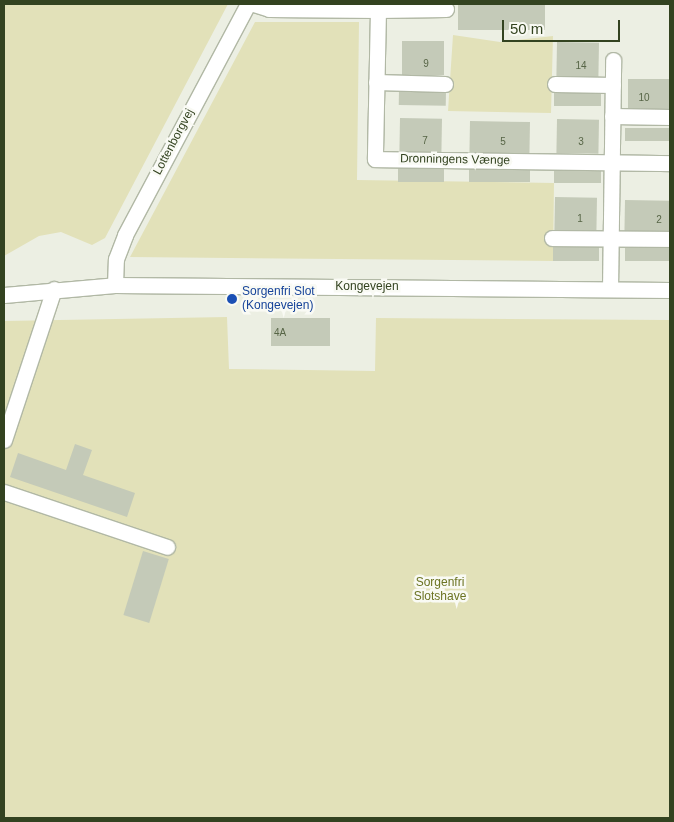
<!DOCTYPE html>
<html>
<head>
<meta charset="utf-8">
<style>
  body { margin:0 }
  #map { position:relative; width:674px; height:822px; overflow:hidden; background:#ecefe3; font-family:Arial,sans-serif }
  div>[style] { position:absolute }
  .green>* { inset:0; background:#e2e1b9 }
  .building>* { inset:0; background:#c4cab8; transform-origin:0 0 }
  .roads { filter:drop-shadow(1px 0 #b1b8a5) drop-shadow(-1px 0 #b1b8a5) drop-shadow(0 1px #b1b8a5) drop-shadow(0 -1px #b1b8a5) }
  .minor>* { height:15px; margin:-7.5px; padding:0 7.5px; transform-origin:7.5px; border-radius:7.5px; background:#fff }
  .dots>* { width:14px; height:14px; translate:-50% -50%; box-sizing:border-box; border:2px solid #f9faf4; border-radius:50% }
  span { translate:-50% -50%; white-space:nowrap; text-align:center; line-height:1.15; -webkit-text-stroke:5px #f9faf4; paint-order:stroke }
  .number-label { font-size:10px; color:#576546 }
  .number-label span { -webkit-text-stroke-width:0 }
  .street-label { font-size:12px; color:#334320 }
  .transit-label { font-size:12px; color:#164399 }
  .left { translate:0 -50%; text-align:left }
  .park-label { font-size:12px; color:#6c7423 }
  .frame { position:absolute; inset:0; border:5px solid #334320; pointer-events:none }
  .scale { position:absolute; left:502px; top:20px; width:118px; height:22px; box-sizing:border-box; border:2px solid #334320; border-top:0; padding-left:6px; font-size:15px; line-height:18px; white-space:nowrap; color:#334320; -webkit-text-stroke:4px #f9faf4; paint-order:stroke }
</style>
</head>
<body>
<div id="map">
  <div class="green">
    <i style="clip-path:polygon(4px 4px,228px 4px,105px 238px,92px 245px,61px 232px,39px 236px,4px 256px)"></i>
    <i style="clip-path:polygon(255px 22px,359px 22px,357px 180px,554px 183px,553px 261px,130px 257px)"></i>
    <i style="clip-path:polygon(453px 35px,500px 42px,553px 36px,551px 113px,448px 111px)"></i>
    <i style="clip-path:polygon(227px 317px,229px 369px,375px 371px,376px 318px,670px 320px,670px 818px,4px 818px,4px 321px)"></i>
  </div>
  <div class="building">
    <i style="left:458px;top:4px;width:87px;height:26px"></i>
    <i style="left:402px;top:41px;width:42px;height:34px"></i>
    <i style="left:557px;top:42px;width:42px;height:34px;rotate:1deg"></i>
    <i style="left:628px;top:79px;width:42px;height:31px"></i>
    <i style="left:399px;top:90px;width:47px;height:15px;rotate:1deg"></i>
    <i style="left:554px;top:92px;width:47px;height:14px"></i>
    <i style="left:400px;top:118px;width:42px;height:34px;rotate:1deg"></i>
    <i style="left:557px;top:119px;width:42px;height:34px;rotate:1deg"></i>
    <i style="left:470px;top:121px;width:60px;height:32px;rotate:1deg"></i>
    <i style="left:625px;top:128px;width:45px;height:13px"></i>
    <i style="left:398px;top:168px;width:46px;height:14px"></i>
    <i style="left:469px;top:169px;width:61px;height:13px"></i>
    <i style="left:554px;top:169px;width:47px;height:14px"></i>
    <i style="left:555px;top:197px;width:42px;height:34px;rotate:1deg"></i>
    <i style="left:625px;top:200px;width:45px;height:32px;rotate:1deg"></i>
    <i style="left:553px;top:247px;width:46px;height:14px"></i>
    <i style="left:625px;top:248px;width:45px;height:13px"></i>
    <i style="left:271px;top:318px;width:59px;height:28px"></i>
    <i style="clip-path:polygon(75px 444px,92px 450px,83px 475px,135px 493px,127px 517px,10px 477px,18px 453px,66px 470px)"></i>
    <i style="left:143px;top:551px;width:27px;height:67px;rotate:17deg"></i>
  </div>
  <div class="roads">
    <div class="minor">
      <i style="left:254px;top:4px;width:16px;rotate:18deg"></i>
      <i style="left:269px;top:9px;width:109px;rotate:0.5deg"></i>
      <i style="left:378px;top:10px;width:149px;rotate:91.2deg"></i>
      <i style="left:375px;top:159px;width:295px;rotate:0.8deg"></i>
      <i style="left:378px;top:10px;width:68px;rotate:-0.8deg"></i>
      <i style="left:376px;top:82px;width:69px;rotate:1.7deg"></i>
      <i style="left:555px;top:84px;width:58px;rotate:1deg"></i>
      <i style="left:612px;top:116px;width:58px;rotate:1deg"></i>
      <i style="left:552px;top:238px;width:118px;rotate:0.5deg"></i>
      <i style="left:115px;top:285px;width:26px;rotate:-88deg"></i>
      <i style="left:116px;top:259px;width:26px;rotate:-69deg"></i>
      <i style="left:125px;top:235px;width:262px;rotate:-62deg"></i>
      <i style="left:610px;top:289px;width:229px;rotate:-89.2deg"></i>
      <i style="left:4px;top:295px;width:111px;rotate:-5.1deg"></i>
      <i style="left:115px;top:285px;width:555px;rotate:0.52deg"></i>
      <i style="left:4px;top:440px;width:159px;rotate:-71.7deg"></i>
      <i style="left:4px;top:492px;width:172px;rotate:18.6deg"></i>
    </div>
  </div>
  <div class="dots">
    <i style="left:232px;top:299px;background:#1a4fb4"></i>
  </div>
  <div class="number-label">
    <span style="left:426px;top:64px">9</span>
    <span style="left:581px;top:66px">14</span>
    <span style="left:644px;top:98px">10</span>
    <span style="left:425px;top:141px">7</span>
    <span style="left:503px;top:142px">5</span>
    <span style="left:581px;top:142px">3</span>
    <span style="left:580px;top:219px">1</span>
    <span style="left:659px;top:220px">2</span>
    <span style="left:280px;top:333px">4A</span>
  </div>
  <div class="street-label">
    <span style="left:174px;top:142px;rotate:-62deg">Lottenborgvej</span>
    <span style="left:455px;top:160px;rotate:1deg">Dronningens Vænge</span>
    <span style="left:367px;top:287px">Kongevejen</span>
  </div>
  <div class="transit-label">
    <span class="left" style="left:242px;top:299px">Sorgenfri Slot<br>(Kongevejen)</span>
  </div>
  <div class="park-label">
    <span style="left:440px;top:590px">Sorgenfri<br>Slotshave</span>
  </div>
  <div class="frame"></div>
  <div class="scale">50 m</div>
</div>
</body>
</html>
